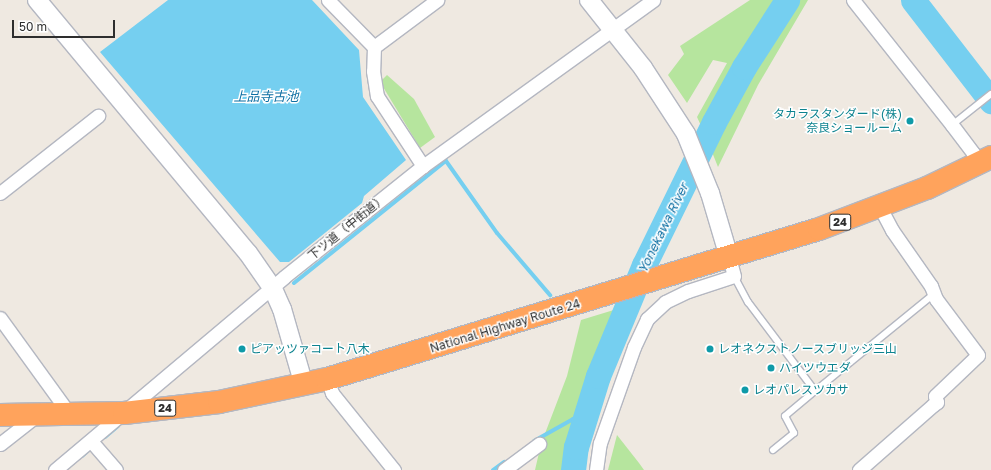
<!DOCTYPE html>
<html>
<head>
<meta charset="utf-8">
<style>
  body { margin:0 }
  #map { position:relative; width:991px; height:470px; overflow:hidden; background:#efe9e1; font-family:"Golos Text","Noto Sans JP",sans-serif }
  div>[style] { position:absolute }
  .green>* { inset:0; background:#b6e59e }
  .water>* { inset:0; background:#75cff0 }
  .stream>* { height:4px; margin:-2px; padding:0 2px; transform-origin:2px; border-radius:2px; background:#75cff0 }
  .river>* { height:25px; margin:-12.5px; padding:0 12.5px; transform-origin:12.5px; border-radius:12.5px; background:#75cff0 }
  .roads { filter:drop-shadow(1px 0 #b4b7c1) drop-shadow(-1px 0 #b4b7c1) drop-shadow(0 1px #b4b7c1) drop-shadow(0 -1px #b4b7c1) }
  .lane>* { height:6px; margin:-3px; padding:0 3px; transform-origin:3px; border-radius:3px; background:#fff }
  .street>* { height:13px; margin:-6.5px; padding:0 6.5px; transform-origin:6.5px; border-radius:6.5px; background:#fff }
  .secondary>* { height:18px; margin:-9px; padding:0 9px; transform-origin:9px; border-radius:9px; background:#fff }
  .highway>* { height:22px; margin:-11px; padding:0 11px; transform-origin:11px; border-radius:11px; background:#ffa35c }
  .dots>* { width:11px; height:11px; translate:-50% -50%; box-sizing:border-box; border:2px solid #fff; border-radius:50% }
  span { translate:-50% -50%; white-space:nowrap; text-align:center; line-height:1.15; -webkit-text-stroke:3px #fff; paint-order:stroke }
  .shield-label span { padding:1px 3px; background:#fff; border:1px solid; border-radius:3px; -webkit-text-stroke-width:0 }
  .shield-label { font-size:11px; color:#2e2e2e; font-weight:700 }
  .culture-label { font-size:12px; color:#0d838f }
  .right { translate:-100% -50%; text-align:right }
  .left { translate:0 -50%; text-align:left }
  .street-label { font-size:12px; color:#2e2e2e }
  .water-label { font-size:13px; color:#0d6fa3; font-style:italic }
  .scale { position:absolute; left:12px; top:20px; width:103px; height:18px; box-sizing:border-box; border:2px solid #2e2e2e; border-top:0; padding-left:5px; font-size:12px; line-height:14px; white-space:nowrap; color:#2e2e2e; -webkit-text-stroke:3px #fff; paint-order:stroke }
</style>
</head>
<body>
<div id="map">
  <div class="green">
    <i style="clip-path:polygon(750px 0,777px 0,749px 41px,702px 128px,697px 117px,727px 63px,713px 60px,687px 103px,668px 75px,684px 54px,680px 46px)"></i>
    <i style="clip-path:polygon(794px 0,808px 0,758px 85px,718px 167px,710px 147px,721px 121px,755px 58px)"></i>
    <i style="clip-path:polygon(387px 75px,414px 99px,435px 137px,420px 148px,380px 82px)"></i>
    <i style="clip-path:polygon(617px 309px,590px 384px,570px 451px,568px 470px,535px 470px,541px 444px,567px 376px,581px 320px)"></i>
    <i style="clip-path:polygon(617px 435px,639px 463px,644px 470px,608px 470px)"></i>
  </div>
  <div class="water">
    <i style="clip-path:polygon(168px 0,312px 0,359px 50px,363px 97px,406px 160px,364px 196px,362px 203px,289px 262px,280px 262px,100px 52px)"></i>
  </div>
  <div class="stream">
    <i style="left:294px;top:283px;width:195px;rotate:-38.8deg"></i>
    <i style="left:446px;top:161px;width:88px;rotate:54.7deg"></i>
    <i style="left:497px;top:233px;width:82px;rotate:49.5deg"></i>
    <i style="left:105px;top:437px;width:17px;rotate:-40deg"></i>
    <i style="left:534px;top:441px;width:45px;rotate:-29.4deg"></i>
    <i style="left:573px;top:419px;width:12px;rotate:14deg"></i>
    <i style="left:82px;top:456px;width:15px;rotate:-42deg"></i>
    <i style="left:493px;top:470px;width:14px;rotate:-36deg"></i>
  </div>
  <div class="river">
    <i style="left:913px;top:0;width:128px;rotate:52.3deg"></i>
    <i style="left:573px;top:470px;width:23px;rotate:-83deg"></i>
    <i style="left:576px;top:447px;width:74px;rotate:-72.8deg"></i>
    <i style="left:598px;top:376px;width:120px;rotate:-67.5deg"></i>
    <i style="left:644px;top:265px;width:159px;rotate:-63.9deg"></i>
    <i style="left:714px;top:122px;width:63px;rotate:-61.4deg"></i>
    <i style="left:744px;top:67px;width:80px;rotate:-57.3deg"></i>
  </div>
  <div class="roads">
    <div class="lane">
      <i style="left:952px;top:125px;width:50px;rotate:-38.5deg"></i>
      <i style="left:734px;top:276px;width:30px;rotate:62deg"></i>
      <i style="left:748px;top:302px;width:111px;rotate:53deg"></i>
      <i style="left:815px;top:391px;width:154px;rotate:-39.2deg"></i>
      <i style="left:773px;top:450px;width:27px;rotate:-39deg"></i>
      <i style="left:794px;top:433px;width:19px;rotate:-118deg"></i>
      <i style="left:785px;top:416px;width:39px;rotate:-40deg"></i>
    </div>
    <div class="street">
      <i style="left:328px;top:0;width:66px;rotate:45.6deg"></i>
      <i style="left:374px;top:47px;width:24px;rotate:92deg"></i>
      <i style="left:373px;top:71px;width:25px;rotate:81deg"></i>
      <i style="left:377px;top:96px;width:84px;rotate:56.7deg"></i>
      <i style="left:853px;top:0;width:159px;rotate:51.6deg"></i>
      <i style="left:952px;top:125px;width:35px;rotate:53deg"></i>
      <i style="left:973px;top:153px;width:11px;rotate:63deg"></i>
      <i style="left:374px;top:47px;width:79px;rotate:-36.7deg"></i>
      <i style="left:0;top:193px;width:125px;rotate:-38.2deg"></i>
      <i style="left:0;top:318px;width:121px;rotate:54.1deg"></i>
      <i style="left:327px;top:379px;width:15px;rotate:70deg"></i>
      <i style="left:332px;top:393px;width:99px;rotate:51.2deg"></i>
      <i style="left:91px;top:441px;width:38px;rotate:49deg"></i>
      <i style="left:0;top:444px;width:46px;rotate:-37.9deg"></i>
      <i style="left:55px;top:470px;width:299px;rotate:-40.1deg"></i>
      <i style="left:284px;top:277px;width:178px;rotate:-38.6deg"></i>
      <i style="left:423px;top:166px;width:284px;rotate:-35.8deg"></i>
      <i style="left:504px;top:470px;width:44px;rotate:-36.6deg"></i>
      <i style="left:596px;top:470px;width:27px;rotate:-82deg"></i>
      <i style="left:600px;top:443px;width:102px;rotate:-70.5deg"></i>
      <i style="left:634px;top:347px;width:31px;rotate:-65deg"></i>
      <i style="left:647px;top:319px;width:25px;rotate:-43deg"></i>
      <i style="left:665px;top:302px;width:25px;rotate:-26deg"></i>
      <i style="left:688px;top:291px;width:48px;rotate:-18.1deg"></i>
      <i style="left:734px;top:276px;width:20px;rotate:-105deg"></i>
      <i style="left:859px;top:470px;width:98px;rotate:-41.3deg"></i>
      <i style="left:933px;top:405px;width:5px;rotate:-37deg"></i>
      <i style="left:937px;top:402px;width:6px;rotate:-108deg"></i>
      <i style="left:935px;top:396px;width:59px;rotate:-43.6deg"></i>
      <i style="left:978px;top:355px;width:70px;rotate:-126.9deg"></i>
      <i style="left:936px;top:299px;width:14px;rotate:-111deg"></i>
      <i style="left:931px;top:286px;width:68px;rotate:-124.9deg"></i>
      <i style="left:892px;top:230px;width:26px;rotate:-118deg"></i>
    </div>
    <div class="secondary">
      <i style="left:37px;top:0;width:329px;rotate:50.2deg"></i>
      <i style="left:248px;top:253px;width:44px;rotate:55.2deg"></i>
      <i style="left:273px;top:289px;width:22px;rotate:66deg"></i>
      <i style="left:282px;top:309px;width:79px;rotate:73.9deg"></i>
      <i style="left:589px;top:0;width:87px;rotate:51.5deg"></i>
      <i style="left:643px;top:68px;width:79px;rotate:56.9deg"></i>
      <i style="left:686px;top:134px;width:64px;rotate:67.9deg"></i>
      <i style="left:710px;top:193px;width:67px;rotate:73.5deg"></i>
    </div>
    <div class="highway">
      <i style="left:0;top:415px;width:124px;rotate:-0.9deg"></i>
      <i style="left:124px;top:413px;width:96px;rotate:-6.6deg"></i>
      <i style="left:219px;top:402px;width:110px;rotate:-12deg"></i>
      <i style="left:327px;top:379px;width:514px;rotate:-16.96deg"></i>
      <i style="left:819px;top:229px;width:116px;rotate:-20.8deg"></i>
      <i style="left:927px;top:188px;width:71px;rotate:-25.8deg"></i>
    </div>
  </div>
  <div class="dots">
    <i style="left:910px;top:121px;background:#0f9aa8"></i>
    <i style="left:242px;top:349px;background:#0f9aa8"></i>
    <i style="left:710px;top:349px;background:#0f9aa8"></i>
    <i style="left:771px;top:368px;background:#0f9aa8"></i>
    <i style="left:745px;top:390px;background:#0f9aa8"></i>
  </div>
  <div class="shield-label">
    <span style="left:840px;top:222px">24</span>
    <span style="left:165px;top:408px">24</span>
  </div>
  <div class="culture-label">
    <span class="right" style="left:902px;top:121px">タカラスタンダード(株)<br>奈良ショールーム</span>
    <span class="left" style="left:250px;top:349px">ピアッツァコート八木</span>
    <span class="left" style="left:718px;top:349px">レオネクストノースブリッジ三山</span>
    <span class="left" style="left:779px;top:368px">ハイツウエダ</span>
    <span class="left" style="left:753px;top:390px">レオパレスツカサ</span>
  </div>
  <div class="street-label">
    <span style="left:347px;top:227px;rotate:-39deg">下ツ道（中街道）</span>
    <span style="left:505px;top:326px;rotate:-17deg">National Highway Route 24</span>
  </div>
  <div class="water-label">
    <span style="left:266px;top:96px">上品寺古池</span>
    <span style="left:663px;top:228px;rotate:-64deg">Yonekawa River</span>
  </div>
  <div class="scale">50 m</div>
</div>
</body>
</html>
